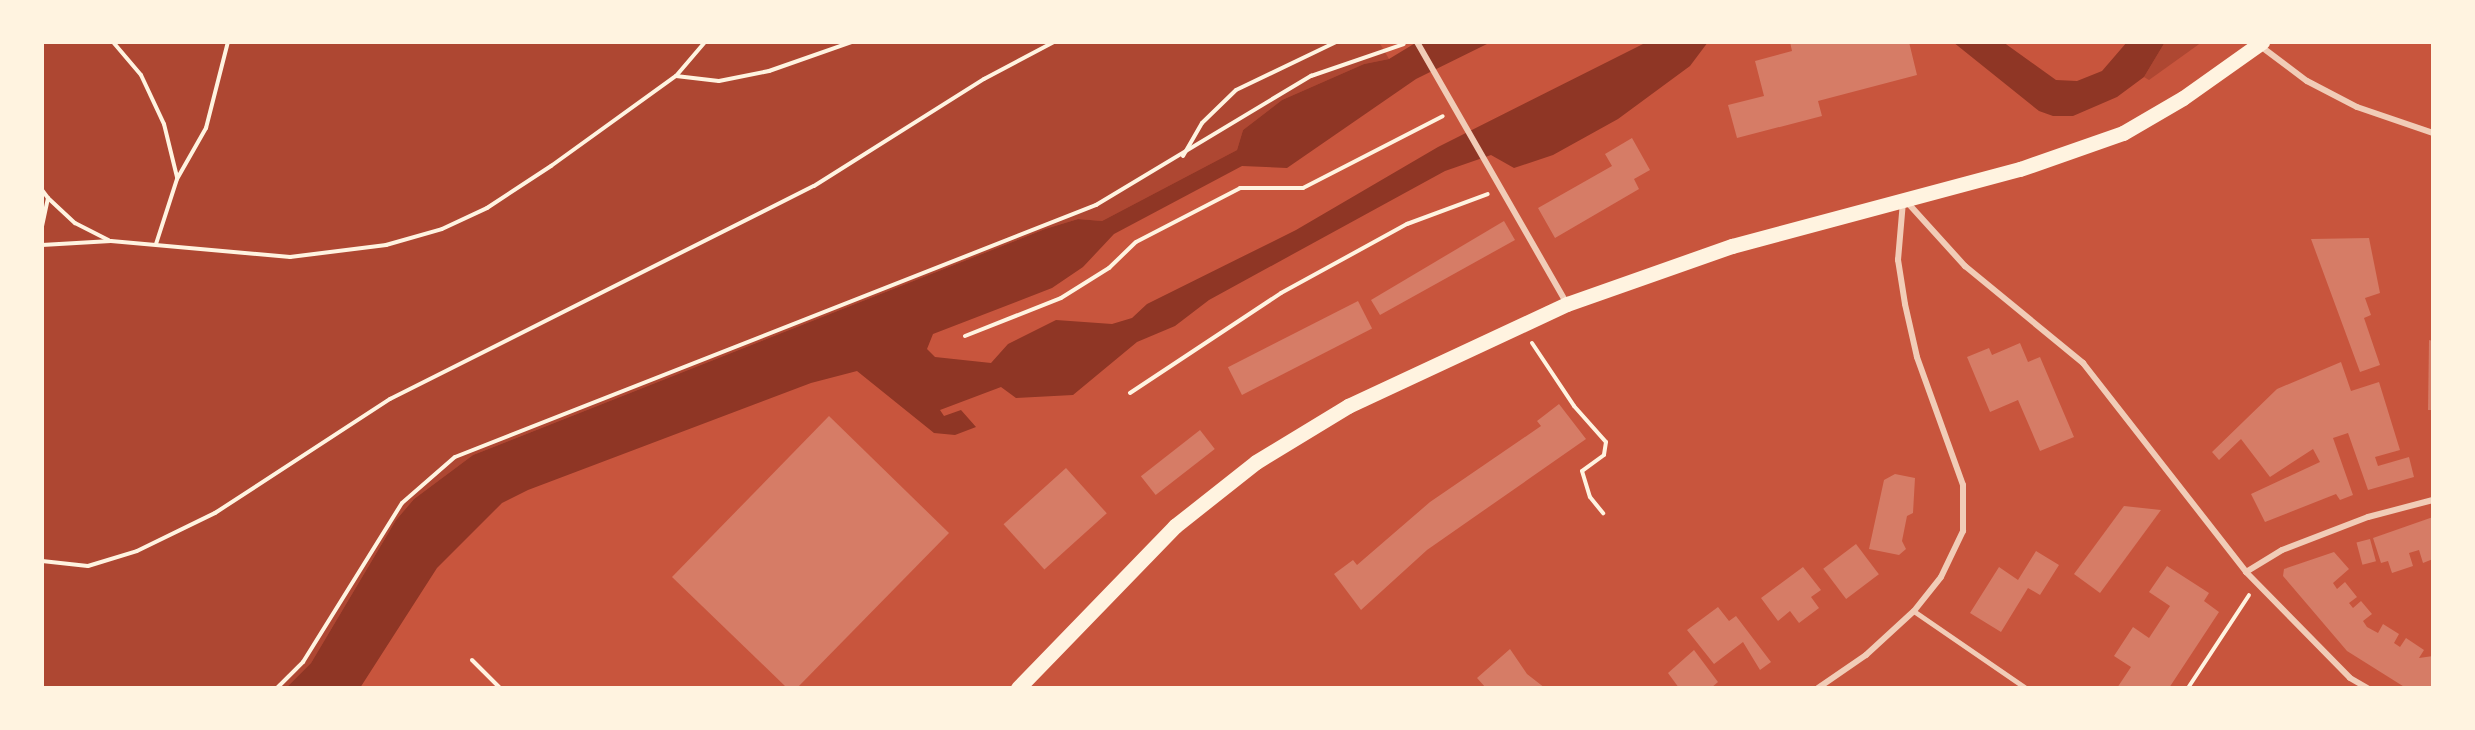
<!DOCTYPE html>
<html>
<head>
<meta charset="utf-8">
<style>
  body { margin:0 }
  #map { position:relative; width:2475px; height:730px; overflow:hidden; background:#c8553d; font-family:Barlow,sans-serif }
  div>[style] { position:absolute }
  .green>* { inset:0; background:#ae4732 }
  .water>* { inset:0; background:#8f3625 }
  .building>* { inset:0; background:#d67c66; transform-origin:0 0 }
  .path>* { height:4px; margin:-2px; padding:0 2px; transform-origin:2px; border-radius:2px; background:#fff3e0 }
  .service>* { height:4.5px; margin:-2.25px; padding:0 2.25px; transform-origin:2.25px; border-radius:2.25px; background:#f1ccb7 }
  .minor>* { height:6px; margin:-3px; padding:0 3px; transform-origin:3px; border-radius:3px; background:#f1ccb7 }
  .primary>* { height:15px; margin:-7.5px; padding:0 7.5px; transform-origin:7.5px; border-radius:7.5px; background:#fff3e0 }
  span { translate:-50% -50%; white-space:nowrap; text-align:center; line-height:1.15; -webkit-text-stroke:4.5px #fff3e0; paint-order:stroke }
  .frame { position:absolute; inset:0; border:44px solid #fff3e0; pointer-events:none }
</style>
</head>
<body>
<div id="map">
  <div class="green">
    <i style="clip-path:polygon(42px 42px,1379px 42px,1389px 59px,1364px 64px,1282px 100px,1243px 130px,1237px 150px,1102px 221px,1078px 219px,1045px 229px,473px 455px,414px 499px,396px 520px,311px 663px,286px 688px,42px 688px)"></i>
    <i style="clip-path:polygon(2165px 42px,2202px 42px,2149px 80px,2144px 77px)"></i>
  </div>
  <div class="water">
    <i style="clip-path:polygon(1417px 42px,1491px 42px,1416px 79px,1287px 168px,1242px 166px,1114px 234px,1083px 267px,1052px 288px,933px 334px,927px 349px,935px 357px,991px 363px,1008px 344px,1056px 320px,1112px 324px,1132px 318px,1147px 304px,1296px 230px,1438px 147px,1647px 42px,1708px 42px,1690px 66px,1618px 119px,1553px 155px,1514px 168px,1491px 155px,1445px 171px,1209px 300px,1175px 326px,1137px 342px,1073px 395px,1016px 398px,1001px 387px,940px 410px,944px 416px,961px 410px,976px 427px,955px 435px,934px 433px,857px 371px,811px 383px,528px 490px,502px 503px,437px 568px,360px 688px,286px 688px,311px 663px,396px 520px,414px 499px,473px 455px,1045px 229px,1078px 219px,1102px 221px,1237px 150px,1243px 130px,1282px 100px,1364px 64px,1389px 59px)"></i>
    <i style="clip-path:polygon(1953px 42px,2003px 42px,2056px 80px,2077px 81px,2102px 71px,2127px 42px,2165px 42px,2144px 77px,2117px 97px,2073px 116px,2053px 116px,2039px 111px)"></i>
  </div>
  <div class="building">
    <i style="clip-path:polygon(1790px 42px,1909px 42px,1917px 75px,1818px 101px,1822px 116px,1737px 138px,1728px 105px,1764px 96px,1755px 61px,1792px 51px)"></i>
    <i style="clip-path:polygon(1632px 138px,1650px 170px,1634px 179px,1639px 189px,1555px 238px,1538px 208px,1612px 166px,1605px 154px)"></i>
    <i style="clip-path:polygon(1504px 221px,1515px 240px,1380px 315px,1371px 300px)"></i>
    <i style="clip-path:polygon(2369px 238px,2380px 293px,2365px 298px,2371px 315px,2364px 318px,2380px 365px,2360px 372px,2311px 239px)"></i>
    <i style="left:1358px;top:301px;width:31px;height:146px;rotate:63deg"></i>
    <i style="clip-path:polygon(2429px 340px,2433px 341px,2433px 410px,2428px 410px)"></i>
    <i style="clip-path:polygon(2020px 343px,2028px 362px,2040px 357px,2074px 437px,2040px 451px,2018px 400px,1990px 412px,1967px 357px,1989px 348px,1992px 355px)"></i>
    <i style="clip-path:polygon(2341px 362px,2351px 391px,2379px 382px,2400px 450px,2375px 457px,2378px 466px,2409px 457px,2414px 477px,2368px 490px,2348px 433px,2333px 438px,2353px 495px,2340px 500px,2336px 494px,2265px 522px,2251px 494px,2320px 462px,2313px 449px,2270px 477px,2241px 439px,2219px 460px,2212px 452px,2277px 389px)"></i>
    <i style="clip-path:polygon(1559px 404px,1586px 439px,1427px 550px,1361px 610px,1334px 574px,1353px 560px,1357px 565px,1430px 502px,1541px 426px,1537px 421px)"></i>
    <i style="clip-path:polygon(829px 416px,949px 533px,797px 688px,787px 688px,672px 577px)"></i>
    <i style="left:1200px;top:430px;width:24px;height:75px;rotate:52deg"></i>
    <i style="left:1066px;top:468px;width:61px;height:84px;rotate:48deg"></i>
    <i style="clip-path:polygon(1895px 474px,1915px 478px,1913px 513px,1907px 516px,1902px 541px,1906px 549px,1899px 555px,1869px 549px,1884px 480px)"></i>
    <i style="clip-path:polygon(2124px 506px,2161px 510px,2100px 593px,2074px 574px)"></i>
    <i style="clip-path:polygon(2433px 517px,2433px 559px,2423px 563px,2419px 550px,2409px 553px,2413px 566px,2392px 573px,2388px 561px,2381px 563px,2373px 538px)"></i>
    <i style="left:2370px;top:539px;width:23px;height:14px;rotate:75deg"></i>
    <i style="left:1856px;top:544px;width:38px;height:41px;rotate:53deg"></i>
    <i style="clip-path:polygon(2036px 551px,2059px 565px,2040px 595px,2028px 588px,2001px 632px,1970px 613px,1999px 567px,2018px 580px)"></i>
    <i style="clip-path:polygon(2334px 552px,2349px 569px,2333px 583px,2337px 589px,2345px 582px,2357px 597px,2349px 603px,2353px 608px,2361px 601px,2372px 614px,2363px 621px,2367px 627px,2378px 633px,2383px 624px,2399px 634px,2394px 643px,2400px 647px,2406px 638px,2424px 650px,2419px 658px,2433px 656px,2433px 688px,2406px 688px,2347px 651px,2283px 576px,2284px 569px)"></i>
    <i style="clip-path:polygon(2167px 566px,2209px 593px,2204px 601px,2219px 612px,2169px 688px,2117px 688px,2131px 667px,2114px 656px,2133px 627px,2149px 638px,2170px 606px,2149px 592px)"></i>
    <i style="clip-path:polygon(1803px 567px,1821px 590px,1811px 597px,1819px 608px,1799px 623px,1790px 611px,1778px 621px,1761px 598px)"></i>
    <i style="clip-path:polygon(1718px 607px,1729px 621px,1736px 616px,1771px 662px,1760px 670px,1743px 642px,1714px 664px,1687px 630px)"></i>
    <i style="clip-path:polygon(1510px 649px,1527px 674px,1545px 688px,1486px 688px,1477px 678px)"></i>
    <i style="clip-path:polygon(1694px 650px,1718px 682px,1711px 688px,1679px 688px,1668px 673px)"></i>
  </div>
  <div class="path">
    <i style="left:113px;top:42px;width:43px;rotate:49.7deg"></i>
    <i style="left:141px;top:75px;width:54px;rotate:64.9deg"></i>
    <i style="left:164px;top:124px;width:55px;rotate:76.2deg"></i>
    <i style="left:676px;top:76px;width:43px;rotate:6.6deg"></i>
    <i style="left:719px;top:81px;width:51px;rotate:-11.3deg"></i>
    <i style="left:769px;top:71px;width:88px;rotate:-19.3deg"></i>
    <i style="left:1183px;top:156px;width:38px;rotate:-60deg"></i>
    <i style="left:1202px;top:123px;width:47px;rotate:-44.1deg"></i>
    <i style="left:1236px;top:90px;width:111px;rotate:-25.6deg"></i>
    <i style="left:42px;top:190px;width:10px;rotate:53deg"></i>
    <i style="left:48px;top:198px;width:30px;rotate:102deg"></i>
    <i style="left:48px;top:198px;width:37px;rotate:43deg"></i>
    <i style="left:75px;top:223px;width:38px;rotate:27deg"></i>
    <i style="left:156px;top:244px;width:68px;rotate:-72.1deg"></i>
    <i style="left:177px;top:179px;width:59px;rotate:-60.4deg"></i>
    <i style="left:206px;top:128px;width:89px;rotate:-75.7deg"></i>
    <i style="left:42px;top:245px;width:69px;rotate:-3.3deg"></i>
    <i style="left:111px;top:241px;width:180px;rotate:5.1deg"></i>
    <i style="left:290px;top:257px;width:97px;rotate:-7.1deg"></i>
    <i style="left:386px;top:245px;width:58px;rotate:-15.9deg"></i>
    <i style="left:442px;top:229px;width:50px;rotate:-25deg"></i>
    <i style="left:487px;top:208px;width:77px;rotate:-33.3deg"></i>
    <i style="left:551px;top:166px;width:154px;rotate:-35.8deg"></i>
    <i style="left:676px;top:76px;width:45px;rotate:-49.5deg"></i>
    <i style="left:965px;top:336px;width:103px;rotate:-21.6deg"></i>
    <i style="left:1061px;top:298px;width:57px;rotate:-32deg"></i>
    <i style="left:1109px;top:268px;width:37px;rotate:-44deg"></i>
    <i style="left:1136px;top:242px;width:117px;rotate:-27.4deg"></i>
    <i style="left:1240px;top:188px;width:63px"></i>
    <i style="left:1303px;top:188px;width:157px;rotate:-27.2deg"></i>
    <i style="left:1532px;top:343px;width:76px;rotate:56.3deg"></i>
    <i style="left:1574px;top:406px;width:48px;rotate:48.4deg"></i>
    <i style="left:1606px;top:442px;width:13px;rotate:99deg"></i>
    <i style="left:1604px;top:455px;width:27px;rotate:144deg"></i>
    <i style="left:1582px;top:471px;width:27px;rotate:73deg"></i>
    <i style="left:1590px;top:497px;width:21px;rotate:51deg"></i>
    <i style="left:1130px;top:393px;width:181px;rotate:-33.5deg"></i>
    <i style="left:1281px;top:293px;width:144px;rotate:-28.7deg"></i>
    <i style="left:1407px;top:224px;width:86px;rotate:-20.3deg"></i>
    <i style="left:42px;top:561px;width:46px;rotate:6.2deg"></i>
    <i style="left:88px;top:566px;width:51px;rotate:-17deg"></i>
    <i style="left:137px;top:551px;width:87px;rotate:-26deg"></i>
    <i style="left:215px;top:513px;width:209px;rotate:-33.1deg"></i>
    <i style="left:390px;top:399px;width:474px;rotate:-26.7deg"></i>
    <i style="left:814px;top:186px;width:201px;rotate:-32.2deg"></i>
    <i style="left:984px;top:79px;width:79px;rotate:-27.9deg"></i>
    <i style="left:472px;top:660px;width:40px;rotate:45deg"></i>
    <i style="left:277px;top:688px;width:37px;rotate:-45deg"></i>
    <i style="left:303px;top:662px;width:187px;rotate:-58.1deg"></i>
    <i style="left:402px;top:503px;width:70px;rotate:-41deg"></i>
    <i style="left:455px;top:457px;width:689px;rotate:-21.46deg"></i>
    <i style="left:1096px;top:205px;width:251px;rotate:-31deg"></i>
    <i style="left:1311px;top:76px;width:98px;rotate:-19deg"></i>
    <i style="left:2188px;top:688px;width:111px;rotate:-56.7deg"></i>
  </div>
  <div class="service">
    <i style="left:1914px;top:611px;width:136px;rotate:34.5deg"></i>
  </div>
  <div class="minor">
    <i style="left:1417px;top:42px;width:302px;rotate:60.2deg"></i>
    <i style="left:2259px;top:45px;width:60px;rotate:36.9deg"></i>
    <i style="left:2307px;top:81px;width:56px;rotate:27.5deg"></i>
    <i style="left:2357px;top:107px;width:80px;rotate:18.9deg"></i>
    <i style="left:1906px;top:201px;width:88px;rotate:47.8deg"></i>
    <i style="left:1965px;top:266px;width:153px;rotate:39.4deg"></i>
    <i style="left:2083px;top:363px;width:265px;rotate:52deg"></i>
    <i style="left:2246px;top:572px;width:148px;rotate:45.5deg"></i>
    <i style="left:2350px;top:678px;width:20px;rotate:30deg"></i>
    <i style="left:2246px;top:572px;width:42px;rotate:-31.4deg"></i>
    <i style="left:2282px;top:550px;width:92px;rotate:-21deg"></i>
    <i style="left:2368px;top:517px;width:67px;rotate:-14.7deg"></i>
    <i style="left:1818px;top:688px;width:58px;rotate:-34.5deg"></i>
    <i style="left:1866px;top:655px;width:65px;rotate:-42.5deg"></i>
    <i style="left:1914px;top:611px;width:43px;rotate:-51.5deg"></i>
    <i style="left:1941px;top:577px;width:51px;rotate:-64.4deg"></i>
    <i style="left:1963px;top:531px;width:46px;rotate:-90deg"></i>
    <i style="left:1963px;top:485px;width:136px;rotate:-109.8deg"></i>
    <i style="left:1917px;top:357px;width:54px;rotate:-102.8deg"></i>
    <i style="left:1905px;top:304px;width:45px;rotate:-99deg"></i>
    <i style="left:1898px;top:260px;width:58px;rotate:-85.1deg"></i>
  </div>
  <div class="primary">
    <i style="left:1018px;top:688px;width:226px;rotate:-45.9deg"></i>
    <i style="left:1175px;top:526px;width:103px;rotate:-38.3deg"></i>
    <i style="left:1256px;top:462px;width:108px;rotate:-31.3deg"></i>
    <i style="left:1348px;top:406px;width:242px;rotate:-25deg"></i>
    <i style="left:1567px;top:304px;width:175px;rotate:-19.4deg"></i>
    <i style="left:1732px;top:246px;width:298px;rotate:-15deg"></i>
    <i style="left:2020px;top:169px;width:109px;rotate:-19.3deg"></i>
    <i style="left:2123px;top:133px;width:69px;rotate:-30.3deg"></i>
    <i style="left:2183px;top:98px;width:97px;rotate:-35.3deg"></i>
  </div>
  <div class="frame"></div>
</div>
</body>
</html>
